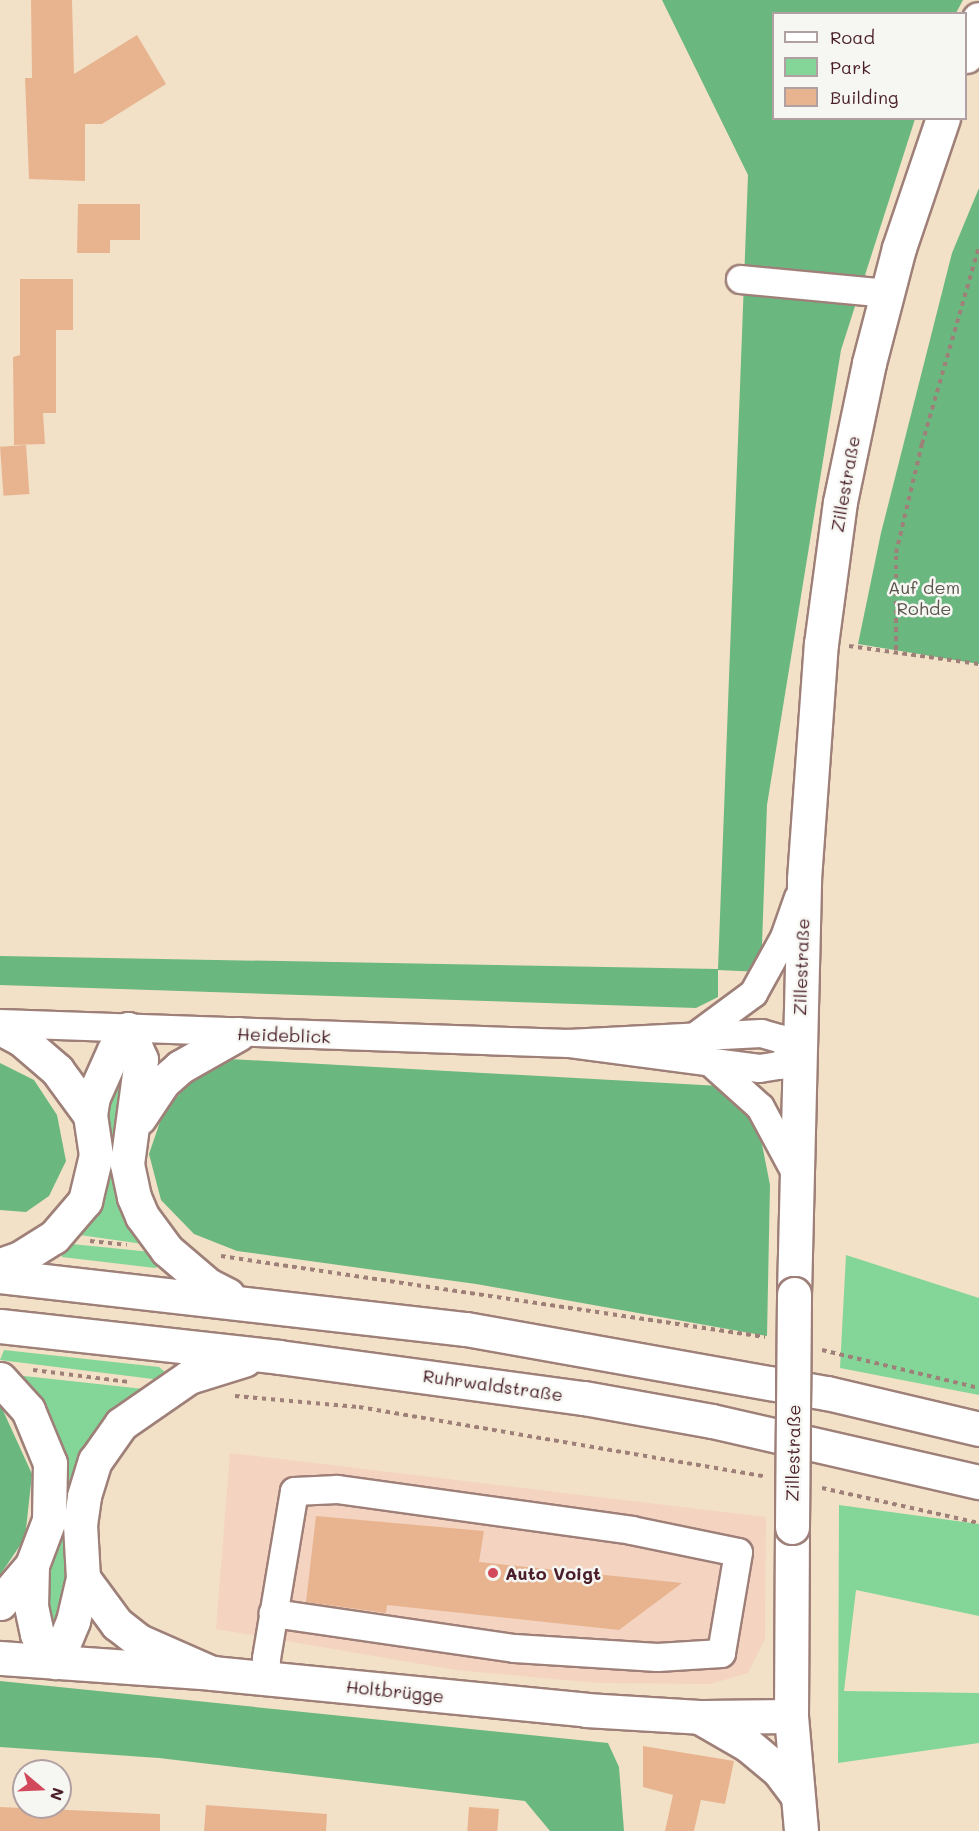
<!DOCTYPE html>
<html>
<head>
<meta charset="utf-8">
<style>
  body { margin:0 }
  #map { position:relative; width:979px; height:1831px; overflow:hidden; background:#f2e1c7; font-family:Mali,sans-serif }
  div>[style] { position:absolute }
  .built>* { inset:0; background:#f4d3c0 }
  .green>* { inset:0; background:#84d698 }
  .forest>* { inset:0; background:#6bb780 }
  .building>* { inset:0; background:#e8b490; transform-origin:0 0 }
  .path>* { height:4px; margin-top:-2px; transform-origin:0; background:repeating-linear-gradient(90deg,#9e8079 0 4.5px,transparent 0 9px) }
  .roads { filter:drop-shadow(2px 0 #9e8079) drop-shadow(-2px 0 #9e8079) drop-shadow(0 2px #9e8079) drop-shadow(0 -2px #9e8079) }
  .minor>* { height:27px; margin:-13.5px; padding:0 13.5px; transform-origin:13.5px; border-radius:13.5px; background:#fff }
  .major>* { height:33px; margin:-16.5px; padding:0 16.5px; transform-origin:16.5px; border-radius:16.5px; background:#fff }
  .highway>* { height:33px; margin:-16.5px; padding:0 16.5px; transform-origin:16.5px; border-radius:16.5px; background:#fff }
  .bridges { filter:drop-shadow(2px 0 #9e8079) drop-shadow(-2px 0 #9e8079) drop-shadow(0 2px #9e8079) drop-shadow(0 -2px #9e8079) }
  .major-bridge>* { height:33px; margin:-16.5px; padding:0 16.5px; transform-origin:16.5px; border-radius:16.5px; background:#fff }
  .dots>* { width:16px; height:16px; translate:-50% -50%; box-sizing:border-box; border:3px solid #f6f6f2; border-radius:50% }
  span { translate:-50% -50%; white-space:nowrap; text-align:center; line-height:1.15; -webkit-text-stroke:5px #f6f6f2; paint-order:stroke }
  .street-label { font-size:18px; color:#4a1f2b }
  .park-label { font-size:18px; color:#5b564c }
  .poi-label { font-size:18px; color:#4a1f2b; font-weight:700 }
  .left { translate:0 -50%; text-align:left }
  .legend { position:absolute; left:772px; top:12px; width:195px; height:108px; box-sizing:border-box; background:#f6f6f2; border:2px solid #b1a0a2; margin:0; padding:8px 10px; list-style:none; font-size:18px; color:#4a1f2b }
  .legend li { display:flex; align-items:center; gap:12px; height:30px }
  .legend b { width:30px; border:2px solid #b1a0a2 }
  .north { position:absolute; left:12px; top:1759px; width:60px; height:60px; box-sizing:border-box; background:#f6f6f2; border:2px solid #b1a0a2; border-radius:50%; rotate:109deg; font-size:16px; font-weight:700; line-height:24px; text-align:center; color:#4a1f2b }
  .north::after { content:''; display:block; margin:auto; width:21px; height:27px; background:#d1495b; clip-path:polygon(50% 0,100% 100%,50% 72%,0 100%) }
</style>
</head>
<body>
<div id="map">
  <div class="built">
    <i style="clip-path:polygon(230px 1453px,766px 1517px,765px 1639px,748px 1673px,710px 1684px,598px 1683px,456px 1670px,216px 1629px)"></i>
  </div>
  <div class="green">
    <i style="clip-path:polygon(122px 1060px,150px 1245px,73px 1234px,103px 1114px)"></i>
    <i style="clip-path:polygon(62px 1243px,161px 1253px,161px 1265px,155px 1268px,62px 1257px)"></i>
    <i style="clip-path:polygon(846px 1255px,979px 1298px,979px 1395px,840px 1368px)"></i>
    <i style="clip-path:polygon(4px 1350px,159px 1367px,165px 1372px,161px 1380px,0 1360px)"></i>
    <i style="clip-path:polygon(15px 1375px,144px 1389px,113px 1414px,75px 1576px,57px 1630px,49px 1630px,44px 1574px,60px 1531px)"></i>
    <i style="clip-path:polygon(839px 1505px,979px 1524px,979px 1616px,856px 1590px,844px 1691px,979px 1693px,979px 1743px,838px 1763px)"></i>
  </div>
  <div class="forest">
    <i style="clip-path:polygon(662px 0,963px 0,956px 13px,774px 14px,774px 118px,915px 119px,841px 350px,767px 805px,761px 972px,718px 970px,718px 997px,696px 1008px,0 985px,0 956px,718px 969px,748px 175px)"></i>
    <i style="clip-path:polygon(979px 188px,979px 664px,858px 644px,881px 533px,952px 253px)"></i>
    <i style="clip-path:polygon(211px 1058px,720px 1086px,758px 1124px,770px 1185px,767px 1336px,476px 1284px,237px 1251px,194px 1234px,161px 1200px,149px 1154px,163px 1113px)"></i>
    <i style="clip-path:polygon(0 1063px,34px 1080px,57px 1115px,66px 1161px,49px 1196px,26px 1212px,0 1210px)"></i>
    <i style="clip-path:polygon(0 1404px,32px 1474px,25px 1538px,0 1575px)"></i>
    <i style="clip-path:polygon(0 1681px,608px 1743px,619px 1767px,624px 1831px,550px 1831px,525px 1801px,159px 1758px,0 1747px)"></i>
  </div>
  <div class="building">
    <i style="clip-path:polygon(31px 0,72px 0,74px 74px,137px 35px,166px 84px,102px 124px,85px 124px,85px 181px,29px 179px,25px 78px,32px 78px)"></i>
    <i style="clip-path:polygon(78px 204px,140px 204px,140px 240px,110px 240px,110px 253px,77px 253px)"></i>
    <i style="clip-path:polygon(20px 279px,73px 279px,73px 330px,56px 330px,56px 413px,43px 413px,45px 444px,14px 445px,13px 357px,20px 355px)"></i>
    <i style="left:26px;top:445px;width:49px;height:26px;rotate:86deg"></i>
    <i style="clip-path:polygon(316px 1516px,484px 1531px,479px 1562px,682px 1583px,619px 1630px,387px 1605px,386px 1613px,306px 1602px)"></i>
    <i style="clip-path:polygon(643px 1746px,734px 1761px,725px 1804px,701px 1800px,694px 1831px,665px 1831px,673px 1795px,643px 1787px)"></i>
    <i style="clip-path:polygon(206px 1805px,327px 1814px,326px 1831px,204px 1831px)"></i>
    <i style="clip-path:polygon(0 1807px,160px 1814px,160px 1831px,0 1831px)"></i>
    <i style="left:469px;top:1807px;width:30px;height:24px;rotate:4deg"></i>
  </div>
  <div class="path">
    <i style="left:849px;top:646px;width:131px;rotate:7.9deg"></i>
    <i style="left:896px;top:650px;width:97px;rotate:-90deg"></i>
    <i style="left:896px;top:553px;width:112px;rotate:-76.6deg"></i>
    <i style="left:922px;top:444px;width:206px;rotate:-73.9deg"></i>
    <i style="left:90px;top:1241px;width:37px;rotate:6deg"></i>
    <i style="left:221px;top:1256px;width:550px;rotate:8.47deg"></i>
    <i style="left:822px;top:1350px;width:162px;rotate:13.6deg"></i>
    <i style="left:33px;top:1370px;width:98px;rotate:7.1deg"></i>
    <i style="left:235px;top:1396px;width:124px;rotate:5.1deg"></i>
    <i style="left:359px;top:1407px;width:411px;rotate:9.7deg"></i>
    <i style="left:822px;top:1488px;width:161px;rotate:12.6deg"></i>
  </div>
  <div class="roads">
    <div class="minor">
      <i style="left:740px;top:279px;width:148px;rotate:5.4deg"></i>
      <i style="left:0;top:1023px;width:568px;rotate:2.02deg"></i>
      <i style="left:568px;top:1043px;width:193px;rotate:-3deg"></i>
      <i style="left:761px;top:1033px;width:19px;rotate:16deg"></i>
      <i style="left:779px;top:1038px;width:25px;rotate:37deg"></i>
      <i style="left:799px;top:1053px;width:24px;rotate:150deg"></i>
      <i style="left:778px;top:1065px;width:19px;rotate:171deg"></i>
      <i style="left:759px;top:1068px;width:193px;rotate:-172.5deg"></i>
      <i style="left:696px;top:1035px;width:71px;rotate:-36.4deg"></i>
      <i style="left:753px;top:993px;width:64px;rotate:-61deg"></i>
      <i style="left:784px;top:937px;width:42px;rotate:-70.7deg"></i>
      <i style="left:710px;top:1062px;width:67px;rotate:42deg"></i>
      <i style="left:760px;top:1107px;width:76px;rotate:61.8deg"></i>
      <i style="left:265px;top:1679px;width:21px;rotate:-87deg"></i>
      <i style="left:266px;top:1658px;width:169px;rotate:-80.5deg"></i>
      <i style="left:294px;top:1491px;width:43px;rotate:-2.7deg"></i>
      <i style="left:337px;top:1489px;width:297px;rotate:7.9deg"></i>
      <i style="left:631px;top:1530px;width:109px;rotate:11.6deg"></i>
      <i style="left:738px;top:1552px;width:102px;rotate:99.6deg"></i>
      <i style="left:721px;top:1653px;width:64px;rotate:176.4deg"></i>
      <i style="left:657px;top:1657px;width:143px;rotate:-176.4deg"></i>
      <i style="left:514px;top:1648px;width:244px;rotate:-171.7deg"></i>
    </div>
    <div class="major">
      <i style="left:966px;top:56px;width:39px;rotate:-71deg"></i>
      <i style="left:794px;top:1294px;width:415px;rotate:-88.6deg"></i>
      <i style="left:804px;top:879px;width:236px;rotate:-85.9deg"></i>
      <i style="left:821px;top:644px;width:143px;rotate:-82.4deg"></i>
      <i style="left:840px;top:502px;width:142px;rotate:-78.2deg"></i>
      <i style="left:869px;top:363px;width:119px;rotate:-75.4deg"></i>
      <i style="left:899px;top:248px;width:137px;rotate:-71.3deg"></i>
      <i style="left:792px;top:1527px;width:189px;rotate:90.3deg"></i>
      <i style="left:791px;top:1716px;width:115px;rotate:85deg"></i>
      <i style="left:0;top:1658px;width:213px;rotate:4deg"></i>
      <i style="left:212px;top:1673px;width:376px;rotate:5.6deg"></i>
      <i style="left:586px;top:1710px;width:113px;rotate:3.5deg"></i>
      <i style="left:699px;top:1717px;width:92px;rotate:-0.6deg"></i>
      <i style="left:701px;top:1718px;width:54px;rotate:29.9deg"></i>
      <i style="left:748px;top:1745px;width:40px;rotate:40deg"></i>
      <i style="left:779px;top:1771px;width:30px;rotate:53deg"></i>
    </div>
    <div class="highway">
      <i style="left:0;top:1028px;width:24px;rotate:28deg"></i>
      <i style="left:21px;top:1039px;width:48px;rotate:40.7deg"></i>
      <i style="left:57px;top:1070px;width:56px;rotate:53.7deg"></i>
      <i style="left:139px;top:1118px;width:43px;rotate:-56.3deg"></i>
      <i style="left:163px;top:1082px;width:23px;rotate:-41deg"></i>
      <i style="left:180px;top:1067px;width:67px;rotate:-29.6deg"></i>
      <i style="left:0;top:1265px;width:21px;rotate:-19deg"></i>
      <i style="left:20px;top:1258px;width:40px;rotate:-32deg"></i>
      <i style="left:54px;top:1237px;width:48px;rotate:-49.3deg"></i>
      <i style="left:85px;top:1201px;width:47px;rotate:-76.6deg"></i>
      <i style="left:96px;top:1155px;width:40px;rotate:-98.5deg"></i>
      <i style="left:90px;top:1115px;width:18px;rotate:-81deg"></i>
      <i style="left:93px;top:1097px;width:51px;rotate:-65.9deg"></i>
      <i style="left:114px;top:1050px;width:25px;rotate:-56deg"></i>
      <i style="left:128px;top:1029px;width:33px;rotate:67deg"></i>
      <i style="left:141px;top:1059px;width:106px;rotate:97.6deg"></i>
      <i style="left:127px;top:1164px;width:34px;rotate:78deg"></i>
      <i style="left:134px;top:1197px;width:21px;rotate:67deg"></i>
      <i style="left:142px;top:1216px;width:42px;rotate:53.7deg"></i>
      <i style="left:167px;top:1250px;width:54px;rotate:40.5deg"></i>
      <i style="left:208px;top:1285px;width:22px;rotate:27deg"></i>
      <i style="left:0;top:1276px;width:469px;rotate:6.5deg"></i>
      <i style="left:466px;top:1329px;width:367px;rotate:10.1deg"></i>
      <i style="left:827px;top:1393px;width:156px;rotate:13.3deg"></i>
      <i style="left:0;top:1326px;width:281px;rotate:6.3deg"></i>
      <i style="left:279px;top:1357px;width:308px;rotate:7.7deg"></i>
      <i style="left:584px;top:1398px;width:130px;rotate:10.2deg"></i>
      <i style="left:712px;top:1421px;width:274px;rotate:12.9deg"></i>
      <i style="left:0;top:1379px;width:42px;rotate:47.9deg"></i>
      <i style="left:28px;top:1410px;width:57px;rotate:67.5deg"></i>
      <i style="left:50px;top:1463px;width:57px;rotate:91deg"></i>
      <i style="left:49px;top:1520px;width:48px;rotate:110.7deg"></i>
      <i style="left:32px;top:1565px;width:41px;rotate:91.4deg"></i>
      <i style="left:31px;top:1606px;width:29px;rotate:78deg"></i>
      <i style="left:37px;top:1634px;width:34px;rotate:56deg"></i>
      <i style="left:0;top:1603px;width:50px;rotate:-49.9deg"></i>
      <i style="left:56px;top:1662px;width:44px;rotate:-67.5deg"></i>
      <i style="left:73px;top:1621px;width:44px;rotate:-76.9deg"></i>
      <i style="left:212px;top:1673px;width:80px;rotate:-156.3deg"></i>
      <i style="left:139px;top:1641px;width:28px;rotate:-142deg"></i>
      <i style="left:117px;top:1624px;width:57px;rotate:-126.5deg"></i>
      <i style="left:83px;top:1578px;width:53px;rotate:-93.2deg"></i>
      <i style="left:80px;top:1525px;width:29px;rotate:-82deg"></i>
      <i style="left:84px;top:1496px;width:37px;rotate:-73deg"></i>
      <i style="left:95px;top:1461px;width:45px;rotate:-54.9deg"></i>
      <i style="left:121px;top:1424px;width:83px;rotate:-34.7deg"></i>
      <i style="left:189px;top:1377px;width:58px;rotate:-17.2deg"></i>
    </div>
  </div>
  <div class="bridges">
    <div class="major-bridge">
      <i style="left:792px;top:1527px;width:233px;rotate:-89.5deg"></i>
    </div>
  </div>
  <div class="dots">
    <i style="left:493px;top:1573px;background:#d1495b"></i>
  </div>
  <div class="street-label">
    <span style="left:845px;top:484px;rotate:-80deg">Zillestraße</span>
    <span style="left:801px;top:967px;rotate:-88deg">Zillestraße</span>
    <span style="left:284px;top:1035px;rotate:2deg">Heideblick</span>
    <span style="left:493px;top:1385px;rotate:8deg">Ruhrwaldstraße</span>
    <span style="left:793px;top:1453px;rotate:-89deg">Zillestraße</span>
    <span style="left:395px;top:1691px;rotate:6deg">Holtbrügge</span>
  </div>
  <div class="park-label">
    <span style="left:924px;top:598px">Auf dem<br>Rohde</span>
  </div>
  <div class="poi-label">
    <span class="left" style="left:505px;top:1573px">Auto Voigt</span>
  </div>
  <ul class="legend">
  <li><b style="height:8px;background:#fff"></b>Road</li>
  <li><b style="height:16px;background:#84d698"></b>Park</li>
  <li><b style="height:16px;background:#e8b490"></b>Building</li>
  </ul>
  <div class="north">N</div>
</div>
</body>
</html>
